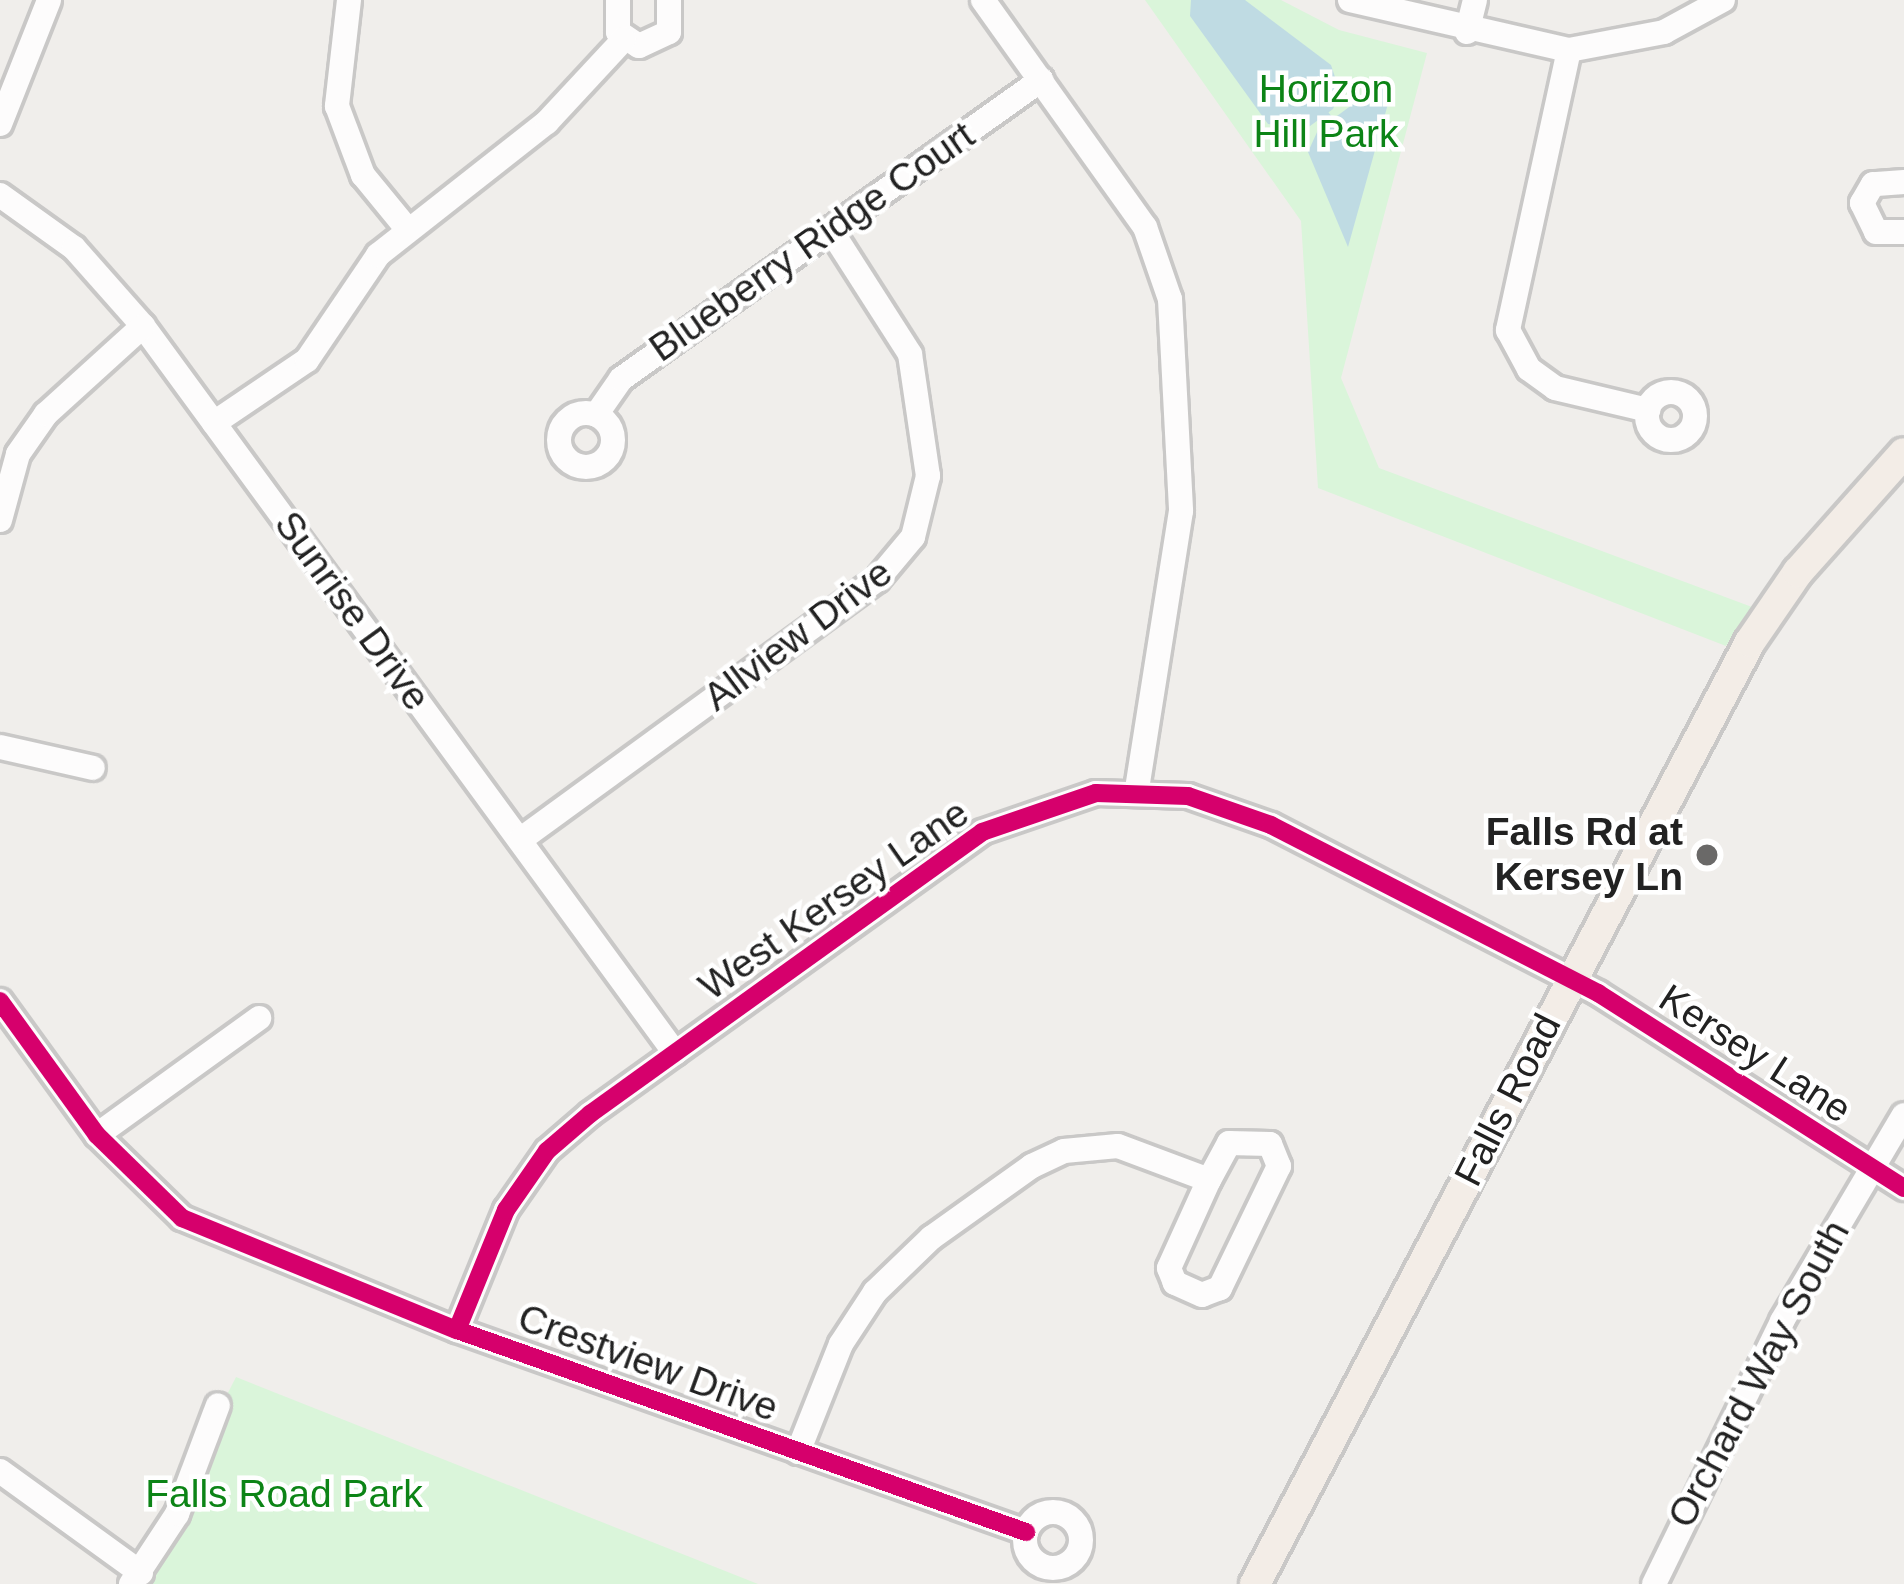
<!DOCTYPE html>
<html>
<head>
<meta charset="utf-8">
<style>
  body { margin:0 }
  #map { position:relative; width:1904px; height:1584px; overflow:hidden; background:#f0eeeb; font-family:Arial,sans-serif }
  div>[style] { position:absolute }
  .park>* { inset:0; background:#daf5da }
  .water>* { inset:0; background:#bfdbe3 }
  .stream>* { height:6px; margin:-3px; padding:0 3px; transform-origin:3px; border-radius:3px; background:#bfdbe3 }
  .roads { filter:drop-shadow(3px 0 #c9c8c7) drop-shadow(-3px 0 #c9c8c7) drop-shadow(0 3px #c9c8c7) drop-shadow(0 -3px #c9c8c7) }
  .minor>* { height:24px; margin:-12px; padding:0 12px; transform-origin:12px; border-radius:12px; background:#fdfcfc }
  .minor>.ring { margin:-12px; padding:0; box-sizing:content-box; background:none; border:24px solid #fdfcfc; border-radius:50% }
  .major>* { height:30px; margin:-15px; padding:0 15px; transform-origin:15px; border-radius:15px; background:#f3ede7 }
  .cycleway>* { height:18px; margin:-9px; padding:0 9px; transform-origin:9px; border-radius:9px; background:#d6006c }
  .dots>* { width:33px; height:33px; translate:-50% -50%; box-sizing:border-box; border:6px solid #fff; border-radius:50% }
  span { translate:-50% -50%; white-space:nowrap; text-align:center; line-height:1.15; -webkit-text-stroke:9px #fff; paint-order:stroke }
  .park-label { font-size:39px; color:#0c8416 }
  .street-label { font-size:39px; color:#222 }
  .poi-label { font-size:39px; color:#222; font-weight:700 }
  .right { translate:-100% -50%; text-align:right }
</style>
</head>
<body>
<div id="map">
  <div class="park">
    <i style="clip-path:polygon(1145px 0,1281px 0,1339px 30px,1427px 53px,1341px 378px,1379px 468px,1752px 607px,1726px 646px,1318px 488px,1301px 221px)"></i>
    <i style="clip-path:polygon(236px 1377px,758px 1584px,131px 1584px)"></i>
  </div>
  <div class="water">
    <i style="clip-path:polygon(1191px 0,1245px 0,1331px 65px,1340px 92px,1333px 109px,1306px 129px,1268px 124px,1190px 16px)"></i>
    <i style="clip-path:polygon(1379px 85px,1391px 93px,1348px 247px,1308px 152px,1318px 130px)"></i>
  </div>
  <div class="stream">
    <i style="left:1326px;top:114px;width:9px;rotate:54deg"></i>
  </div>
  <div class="roads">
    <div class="minor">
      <i style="left:349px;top:0;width:107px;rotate:96.5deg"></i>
      <i style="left:337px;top:106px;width:74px;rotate:69.4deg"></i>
      <i style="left:363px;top:175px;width:71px;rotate:50.7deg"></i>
      <i style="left:618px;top:0;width:32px;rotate:90deg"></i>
      <i style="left:618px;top:32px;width:25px;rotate:34deg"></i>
      <i style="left:639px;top:46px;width:33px;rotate:-25deg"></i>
      <i style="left:669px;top:32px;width:32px;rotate:-90deg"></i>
      <i style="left:983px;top:0;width:279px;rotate:54.5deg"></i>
      <i style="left:1145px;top:227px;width:76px;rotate:70.9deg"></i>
      <i style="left:1170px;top:299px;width:212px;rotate:87deg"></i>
      <i style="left:1181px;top:511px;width:282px;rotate:99deg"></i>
      <i style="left:1350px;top:0;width:225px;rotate:12.9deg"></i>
      <i style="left:1569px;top:50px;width:97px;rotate:-10.7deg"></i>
      <i style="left:1664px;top:32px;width:67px;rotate:-28.5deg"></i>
      <i style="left:1467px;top:32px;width:33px;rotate:-76deg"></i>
      <i style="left:1569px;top:50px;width:287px;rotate:102.3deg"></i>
      <i style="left:1508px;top:330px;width:44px;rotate:61.7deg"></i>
      <i style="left:1529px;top:369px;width:32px;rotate:36deg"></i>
      <i style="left:1555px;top:388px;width:96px;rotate:13.3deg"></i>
      <i style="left:0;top:124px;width:133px;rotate:-68.4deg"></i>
      <i style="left:1904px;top:182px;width:31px;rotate:176deg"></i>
      <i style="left:1873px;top:184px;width:22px;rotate:120deg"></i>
      <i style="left:1862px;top:203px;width:32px;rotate:64deg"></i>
      <i style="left:1876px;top:232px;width:28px"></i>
      <i style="left:0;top:195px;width:91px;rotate:35.6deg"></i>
      <i style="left:74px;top:248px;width:104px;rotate:48.5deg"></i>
      <i style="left:143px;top:326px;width:901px;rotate:53.8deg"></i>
      <i class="ring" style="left:1647px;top:392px;width:24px;height:24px"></i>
      <i class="ring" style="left:559px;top:413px;width:30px;height:30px"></i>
      <i style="left:596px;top:415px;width:44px;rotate:-55.2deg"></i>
      <i style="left:621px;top:379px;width:516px;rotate:-35.45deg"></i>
      <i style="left:214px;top:423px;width:112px;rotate:-34.1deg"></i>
      <i style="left:307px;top:360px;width:127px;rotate:-55.9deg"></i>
      <i style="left:378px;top:255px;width:215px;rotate:-38.2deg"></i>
      <i style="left:547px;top:122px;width:113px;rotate:-47.1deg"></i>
      <i style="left:0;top:520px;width:68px;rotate:-74.7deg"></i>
      <i style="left:18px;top:454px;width:49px;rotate:-55deg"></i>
      <i style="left:46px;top:414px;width:131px;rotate:-42.2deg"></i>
      <i style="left:0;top:747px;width:95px;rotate:12.7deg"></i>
      <i style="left:520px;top:840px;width:442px;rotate:-36.1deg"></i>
      <i style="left:877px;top:580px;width:56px;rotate:-50.1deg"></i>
      <i style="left:913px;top:537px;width:63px;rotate:-76.2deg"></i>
      <i style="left:928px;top:476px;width:123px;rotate:-98.4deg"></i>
      <i style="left:910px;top:354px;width:148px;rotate:-122.6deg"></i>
      <i style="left:0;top:1001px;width:165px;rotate:54.1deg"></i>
      <i style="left:97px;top:1135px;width:119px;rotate:44.3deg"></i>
      <i style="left:182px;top:1218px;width:297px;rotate:22.2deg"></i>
      <i style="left:457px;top:1330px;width:604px;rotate:19.55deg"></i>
      <i style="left:97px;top:1135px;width:200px;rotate:-35.8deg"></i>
      <i style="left:457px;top:1330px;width:130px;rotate:-67.8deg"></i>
      <i style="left:506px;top:1210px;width:72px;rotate:-55.2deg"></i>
      <i style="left:547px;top:1151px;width:57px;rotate:-40.7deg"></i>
      <i style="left:590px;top:1114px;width:483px;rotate:-35.7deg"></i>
      <i style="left:982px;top:832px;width:120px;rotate:-18.9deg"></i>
      <i style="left:1096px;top:793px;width:92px;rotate:1.9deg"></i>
      <i style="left:1188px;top:796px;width:88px;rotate:19.3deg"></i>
      <i style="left:1271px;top:825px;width:368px;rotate:27.2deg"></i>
      <i style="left:1598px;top:993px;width:363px;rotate:32.5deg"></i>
      <i style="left:798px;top:1452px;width:116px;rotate:-68.3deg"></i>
      <i style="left:841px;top:1344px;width:62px;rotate:-56.8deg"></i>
      <i style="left:875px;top:1292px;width:78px;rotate:-44deg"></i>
      <i style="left:931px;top:1238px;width:124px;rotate:-35.5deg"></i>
      <i style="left:1032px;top:1166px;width:35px;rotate:-25deg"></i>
      <i style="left:1064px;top:1151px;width:54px;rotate:-5.3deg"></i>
      <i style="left:1118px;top:1146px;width:97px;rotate:20.5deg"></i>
      <i style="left:1209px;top:1180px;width:42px;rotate:-61.6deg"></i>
      <i style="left:1229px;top:1143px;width:41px;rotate:1.4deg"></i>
      <i style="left:1270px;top:1144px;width:24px;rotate:68deg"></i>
      <i style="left:1279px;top:1166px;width:136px;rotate:115.8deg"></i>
      <i style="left:1220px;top:1288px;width:19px;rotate:159deg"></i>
      <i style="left:1202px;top:1295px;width:30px;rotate:-156deg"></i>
      <i style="left:1175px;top:1283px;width:16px;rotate:-112deg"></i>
      <i style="left:1169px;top:1268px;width:97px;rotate:-65.6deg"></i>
      <i style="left:0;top:1471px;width:174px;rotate:35.9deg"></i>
      <i class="ring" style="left:1025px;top:1512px;width:32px;height:32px"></i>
      <i style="left:131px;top:1584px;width:84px;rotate:-56.7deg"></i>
      <i style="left:177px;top:1514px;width:116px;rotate:-69.4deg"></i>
      <i style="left:1654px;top:1584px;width:292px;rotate:-64deg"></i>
      <i style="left:1782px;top:1321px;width:239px;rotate:-59.4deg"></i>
    </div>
    <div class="major">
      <i style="left:1255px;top:1584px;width:1064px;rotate:-62.28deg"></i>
      <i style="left:1750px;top:642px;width:85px;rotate:-55.6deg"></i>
      <i style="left:1798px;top:572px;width:159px;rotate:-48.3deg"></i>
    </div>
  </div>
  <div class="cycleway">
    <i style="left:0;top:1001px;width:165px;rotate:54.1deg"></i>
    <i style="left:97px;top:1135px;width:119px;rotate:44.3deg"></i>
    <i style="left:182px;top:1218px;width:297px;rotate:22.2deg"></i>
    <i style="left:457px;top:1330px;width:604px;rotate:19.55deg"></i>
    <i style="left:457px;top:1330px;width:130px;rotate:-67.8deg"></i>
    <i style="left:506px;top:1210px;width:72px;rotate:-55.2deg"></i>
    <i style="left:547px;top:1151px;width:57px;rotate:-40.7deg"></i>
    <i style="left:590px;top:1114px;width:483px;rotate:-35.7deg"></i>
    <i style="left:982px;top:832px;width:120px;rotate:-18.9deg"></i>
    <i style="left:1096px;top:793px;width:92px;rotate:1.9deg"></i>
    <i style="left:1188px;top:796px;width:88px;rotate:19.3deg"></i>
    <i style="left:1271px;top:825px;width:368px;rotate:27.2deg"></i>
    <i style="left:1598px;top:993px;width:363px;rotate:32.5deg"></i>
  </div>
  <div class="dots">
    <i style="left:1707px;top:855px;background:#6a6968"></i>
  </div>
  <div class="park-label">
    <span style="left:1326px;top:112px">Horizon<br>Hill Park</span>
    <span style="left:284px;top:1494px">Falls Road Park</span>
  </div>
  <div class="street-label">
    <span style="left:812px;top:242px;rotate:-35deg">Blueberry Ridge Court</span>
    <span style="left:352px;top:611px;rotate:54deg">Sunrise Drive</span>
    <span style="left:798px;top:635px;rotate:-37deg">Allview Drive</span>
    <span style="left:834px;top:900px;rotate:-35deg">West Kersey Lane</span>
    <span style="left:1755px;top:1054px;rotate:33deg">Kersey Lane</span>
    <span style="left:1508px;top:1100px;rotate:-63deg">Falls Road</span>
    <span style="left:648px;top:1363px;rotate:20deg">Crestview Drive</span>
    <span style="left:1759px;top:1374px;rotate:-62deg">Orchard Way South</span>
  </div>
  <div class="poi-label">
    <span class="right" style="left:1683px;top:855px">Falls Rd at<br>Kersey Ln</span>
  </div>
</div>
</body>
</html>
